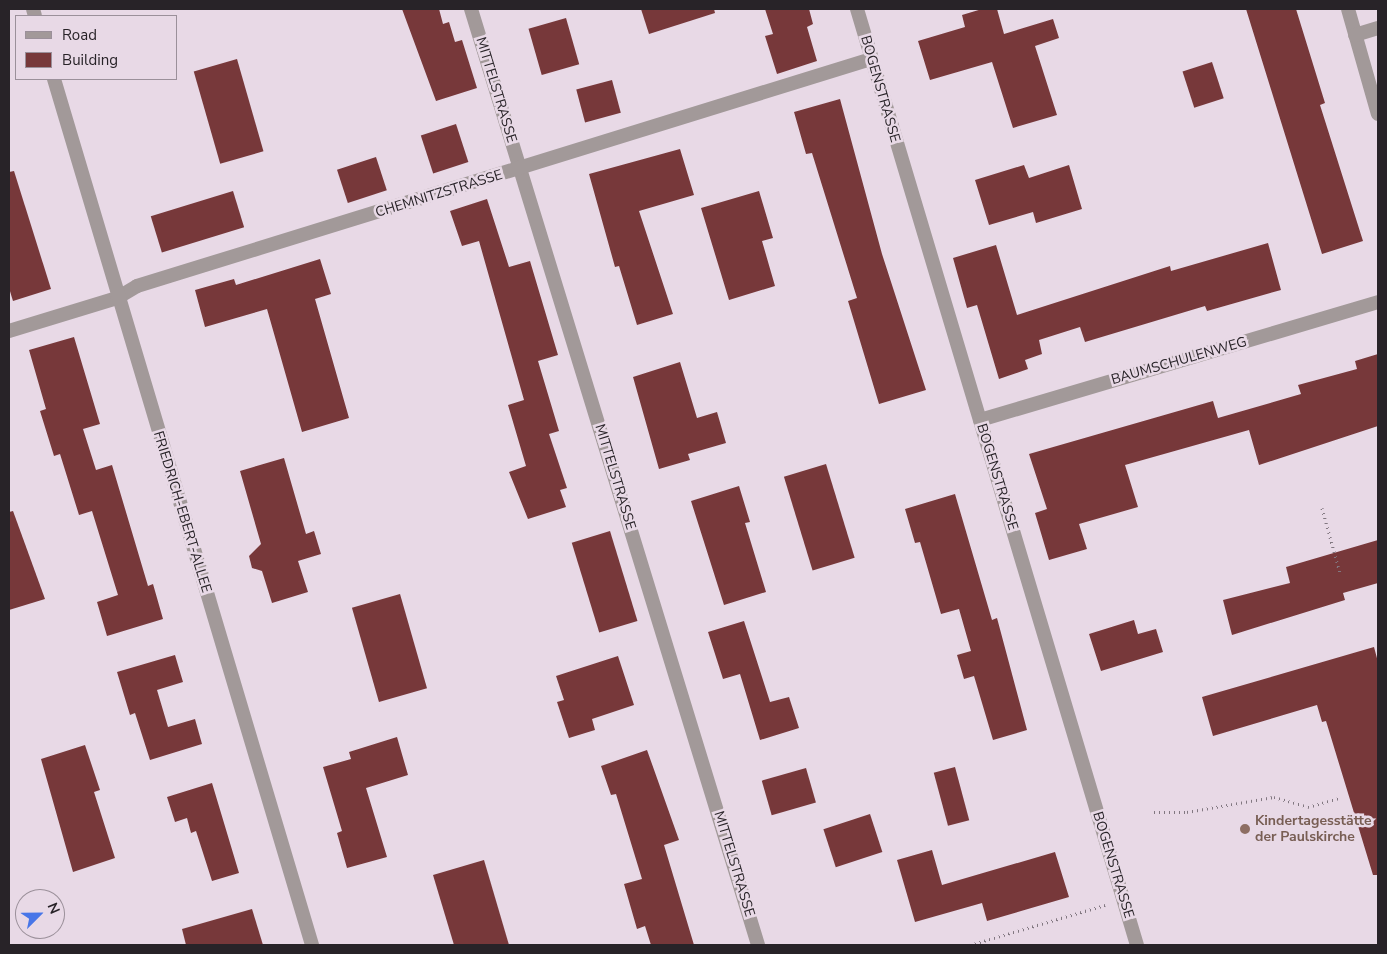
<!DOCTYPE html>
<html>
<head>
<meta charset="utf-8">
<style>
  body { margin:0 }
  #map { position:relative; width:1387px; height:954px; overflow:hidden; background:#e8d9e6; font-family:"Nunito Sans",sans-serif }
  div>[style] { position:absolute }
  .building>* { inset:0; background:#77383a; transform-origin:0 0 }
  .path>* { height:3px; margin-top:-1.5px; transform-origin:0; background:repeating-linear-gradient(90deg,#827881 0 1px,transparent 0 5px) }
  .minor>* { height:14px; margin:-7px; padding:0 7px; transform-origin:7px; border-radius:7px; background:#a29999 }
  .tertiary>* { height:14px; margin:-7px; padding:0 7px; transform-origin:7px; border-radius:7px; background:#a29999 }
  .dots>* { width:14px; height:14px; translate:-50% -50%; box-sizing:border-box; border:2px solid #e8d9e6; border-radius:50% }
  span { translate:-50% -50%; white-space:nowrap; text-align:center; line-height:1.15; -webkit-text-stroke:5px #e8d9e6; paint-order:stroke }
  .street-label { font-size:14px; color:#282328 }
  .education-label { font-size:14px; color:#785e54; font-weight:700 }
  .left { translate:0 -50%; text-align:left }
  .frame { position:absolute; inset:0; border:10px solid #282328; pointer-events:none }
  .legend { position:absolute; left:15px; top:15px; width:162px; height:65px; box-sizing:border-box; background:#e8d9e6; border:1px solid #9b909a; margin:0; padding:6px 9px; list-style:none; font-size:15px; color:#282328 }
  .legend li { display:flex; align-items:center; gap:10px; height:25px }
  .legend b { width:25px; border:1px solid #9b909a }
  .north { position:absolute; left:15px; top:889px; width:50px; height:50px; box-sizing:border-box; background:#e8d9e6; border:1px solid #9b909a; border-radius:50%; rotate:67deg; font-size:14px; font-weight:700; line-height:20px; text-align:center; color:#282328 }
  .north::after { content:''; display:block; margin:auto; width:18px; height:22px; background:#4876e8; clip-path:polygon(50% 0,100% 100%,50% 72%,0 100%) }
</style>
</head>
<body>
<div id="map">
  <div class="building">
    <i style="clip-path:polygon(402px 9px,439px 9px,443px 24px,449px 22px,455px 42px,462px 40px,477px 88px,436px 101px)"></i>
    <i style="clip-path:polygon(641px 9px,714px 9px,715px 13px,649px 34px)"></i>
    <i style="clip-path:polygon(765px 9px,809px 9px,813px 24px,807px 27px,817px 61px,777px 74px,765px 36px,773px 34px)"></i>
    <i style="clip-path:polygon(982px 9px,997px 9px,1004px 34px,1053px 19px,1059px 38px,1035px 46px,1057px 115px,1013px 128px,992px 62px,930px 80px,918px 41px,965px 27px,962px 15px)"></i>
    <i style="clip-path:polygon(1246px 9px,1296px 9px,1325px 103px,1320px 105px,1363px 241px,1322px 254px)"></i>
    <i style="left:566px;top:18px;width:48px;height:39px;rotate:74deg"></i>
    <i style="left:237px;top:59px;width:96px;height:45px;rotate:74deg"></i>
    <i style="left:1212px;top:62px;width:38px;height:31px;rotate:72deg"></i>
    <i style="left:612px;top:80px;width:34px;height:37px;rotate:75deg"></i>
    <i style="clip-path:polygon(840px 99px,882px 254px,926px 390px,879px 404px,848px 301px,857px 298px,812px 153px,806px 154px,794px 112px)"></i>
    <i style="left:456px;top:124px;width:40px;height:37px;rotate:72deg"></i>
    <i style="clip-path:polygon(680px 149px,694px 195px,639px 211px,673px 314px,637px 325px,619px 266px,615px 267px,589px 174px)"></i>
    <i style="left:376px;top:157px;width:35px;height:41px;rotate:72deg"></i>
    <i style="clip-path:polygon(1024px 165px,1029px 178px,1069px 165px,1082px 209px,1036px 223px,1033px 212px,989px 225px,975px 180px)"></i>
    <i style="clip-path:polygon(14px 171px,51px 289px,13px 301px,9px 288px,9px 172px)"></i>
    <i style="left:233px;top:191px;width:38px;height:86px;rotate:73deg"></i>
    <i style="clip-path:polygon(759px 191px,773px 238px,762px 241px,775px 286px,729px 300px,701px 208px)"></i>
    <i style="clip-path:polygon(487px 199px,509px 267px,530px 261px,558px 355px,538px 361px,559px 431px,549px 434px,567px 488px,560px 490px,566px 507px,528px 519px,509px 472px,526px 466px,508px 405px,524px 400px,479px 241px,462px 246px,450px 211px)"></i>
    <i style="clip-path:polygon(1268px 243px,1281px 290px,1207px 311px,1205px 306px,1085px 342px,1080px 327px,1039px 340px,1042px 354px,1025px 360px,1028px 369px,999px 379px,977px 305px,967px 308px,953px 258px,996px 245px,1017px 315px,1170px 266px,1171px 271px)"></i>
    <i style="clip-path:polygon(320px 259px,331px 294px,315px 299px,349px 418px,302px 432px,267px 309px,205px 327px,195px 290px,234px 279px,236px 285px)"></i>
    <i style="clip-path:polygon(74px 337px,100px 424px,83px 429px,96px 470px,112px 465px,148px 586px,153px 584px,163px 619px,107px 636px,97px 602px,118px 595px,92px 511px,79px 515px,60px 454px,54px 456px,40px 411px,46px 409px,29px 350px)"></i>
    <i style="clip-path:polygon(1378px 354px,1378px 426px,1259px 465px,1249px 430px,1125px 465px,1138px 507px,1079px 524px,1087px 549px,1049px 560px,1035px 513px,1047px 509px,1029px 454px,1213px 401px,1218px 418px,1301px 394px,1298px 385px,1357px 369px,1355px 361px)"></i>
    <i style="clip-path:polygon(680px 362px,697px 418px,717px 412px,726px 443px,688px 454px,690px 460px,659px 469px,633px 377px)"></i>
    <i style="clip-path:polygon(284px 458px,306px 534px,314px 531px,321px 554px,298px 561px,308px 592px,272px 603px,262px 571px,252px 568px,249px 556px,261px 544px,240px 471px)"></i>
    <i style="left:826px;top:464px;width:98px;height:44px;rotate:73deg"></i>
    <i style="clip-path:polygon(739px 486px,750px 522px,745px 523px,766px 592px,724px 605px,691px 501px)"></i>
    <i style="clip-path:polygon(955px 494px,992px 620px,997px 618px,1027px 730px,993px 740px,974px 676px,964px 679px,957px 655px,971px 651px,959px 609px,941px 614px,920px 542px,915px 543px,905px 509px)"></i>
    <i style="clip-path:polygon(13px 511px,45px 599px,9px 610px,9px 512px)"></i>
    <i style="left:610px;top:531px;width:94px;height:40px;rotate:73deg"></i>
    <i style="clip-path:polygon(1378px 540px,1378px 583px,1343px 593px,1345px 600px,1232px 635px,1223px 600px,1290px 583px,1286px 567px)"></i>
    <i style="left:400px;top:594px;width:98px;height:50px;rotate:74deg"></i>
    <i style="clip-path:polygon(1134px 620px,1138px 634px,1156px 629px,1163px 652px,1101px 671px,1089px 634px)"></i>
    <i style="clip-path:polygon(744px 621px,770px 702px,789px 697px,799px 728px,760px 740px,740px 674px,723px 679px,708px 632px)"></i>
    <i style="clip-path:polygon(1374px 647px,1378px 662px,1378px 875px,1373px 875px,1326px 721px,1322px 722px,1317px 705px,1213px 736px,1202px 697px)"></i>
    <i style="clip-path:polygon(175px 655px,183px 682px,157px 690px,168px 727px,195px 719px,202px 744px,150px 760px,135px 713px,130px 715px,117px 672px)"></i>
    <i style="clip-path:polygon(618px 656px,634px 705px,592px 719px,595px 730px,569px 738px,557px 702px,564px 700px,556px 676px)"></i>
    <i style="clip-path:polygon(397px 737px,408px 775px,366px 788px,387px 857px,347px 868px,337px 833px,342px 831px,323px 767px,351px 759px,349px 752px)"></i>
    <i style="clip-path:polygon(85px 745px,100px 790px,94px 792px,115px 858px,73px 872px,41px 759px)"></i>
    <i style="clip-path:polygon(647px 750px,679px 840px,664px 845px,694px 945px,651px 945px,645px 926px,637px 929px,624px 884px,642px 879px,616px 794px,611px 795px,601px 766px)"></i>
    <i style="left:955px;top:767px;width:55px;height:22px;rotate:75deg"></i>
    <i style="left:806px;top:768px;width:36px;height:46px;rotate:74deg"></i>
    <i style="clip-path:polygon(212px 783px,239px 873px,212px 881px,196px 831px,191px 833px,187px 818px,175px 822px,167px 797px)"></i>
    <i style="left:870px;top:814px;width:40px;height:49px;rotate:72deg"></i>
    <i style="clip-path:polygon(932px 850px,942px 885px,1055px 852px,1069px 897px,987px 921px,982px 903px,915px 922px,897px 860px)"></i>
    <i style="clip-path:polygon(484px 860px,509px 945px,454px 945px,433px 875px)"></i>
    <i style="clip-path:polygon(252px 909px,263px 945px,186px 945px,182px 929px)"></i>
  </div>
  <div class="path">
    <i style="left:1322px;top:508px;width:67px;rotate:74.5deg"></i>
    <i style="left:1154px;top:812px;width:33px"></i>
    <i style="left:1187px;top:812px;width:88px;rotate:-9.8deg"></i>
    <i style="left:1274px;top:797px;width:35px;rotate:16deg"></i>
    <i style="left:1308px;top:807px;width:33px;rotate:-16deg"></i>
    <i style="left:970px;top:945px;width:141px;rotate:-16.5deg"></i>
  </div>
  <div class="minor">
    <i style="left:471px;top:9px;width:979px;rotate:72.95deg"></i>
    <i style="left:857px;top:9px;width:977px;rotate:73.35deg"></i>
    <i style="left:1348px;top:9px;width:109px;rotate:74.1deg"></i>
    <i style="left:1355px;top:35px;width:24px;rotate:-17deg"></i>
    <i style="left:9px;top:331px;width:113px;rotate:-17deg"></i>
    <i style="left:117px;top:298px;width:23px;rotate:-31deg"></i>
    <i style="left:137px;top:286px;width:768px;rotate:-17.18deg"></i>
    <i style="left:980px;top:420px;width:415px;rotate:-16.5deg"></i>
  </div>
  <div class="tertiary">
    <i style="left:33px;top:9px;width:7px;rotate:74deg"></i>
    <i style="left:54px;top:79px;width:904px;rotate:73.41deg"></i>
  </div>
  <div class="dots">
    <i style="left:1245px;top:829px;background:#8d6e63"></i>
  </div>
  <div class="street-label">
    <span style="left:880px;top:89px;rotate:74deg">BOGENSTRASSE</span>
    <span style="left:496px;top:90px;rotate:73deg">MITTELSTRASSE</span>
    <span style="left:439px;top:194px;rotate:-17deg">CHEMNITZSTRASSE</span>
    <span style="left:1179px;top:361px;rotate:-16deg">BAUMSCHULENWEG</span>
    <span style="left:615px;top:477px;rotate:73deg">MITTELSTRASSE</span>
    <span style="left:997px;top:477px;rotate:73deg">BOGENSTRASSE</span>
    <span style="left:182px;top:512px;rotate:73deg">FRIEDRICH-EBERT-ALLEE</span>
    <span style="left:734px;top:864px;rotate:73deg">MITTELSTRASSE</span>
    <span style="left:1113px;top:865px;rotate:73deg">BOGENSTRASSE</span>
  </div>
  <div class="education-label">
    <span class="left" style="left:1255px;top:829px">Kindertagesstätte<br>der Paulskirche</span>
  </div>
  <div class="frame"></div>
  <ul class="legend">
  <li><b style="height:6px;background:#a29999"></b>Road</li>
  <li><b style="height:14px;background:#77383a"></b>Building</li>
  </ul>
  <div class="north">N</div>
</div>
</body>
</html>
